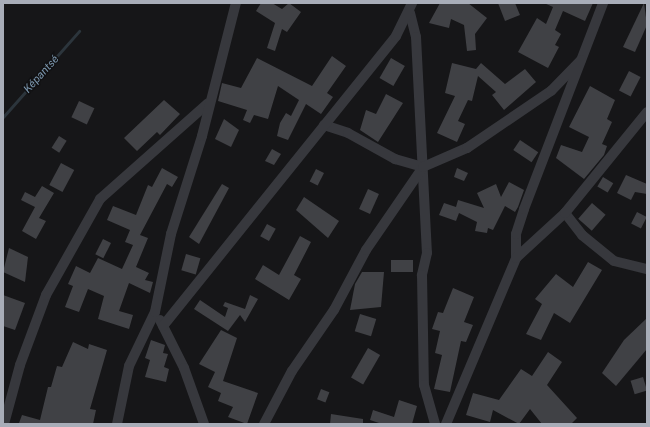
<!DOCTYPE html>
<html>
<head>
<meta charset="utf-8">
<style>
  body { margin:0 }
  #map { position:relative; width:650px; height:427px; overflow:hidden; background:#161618; font-family:"Public Sans",sans-serif }
  div>[style] { position:absolute }
  .stream>* { height:3px; margin:-1.5px; padding:0 1.5px; transform-origin:1.5px; border-radius:1.5px; background:#2c353c }
  .building>* { inset:0; background:#404145; transform-origin:0 0 }
  .minor>* { height:10px; margin:-5px; padding:0 5px; transform-origin:5px; border-radius:5px; background:#37383d }
  span { translate:-50% -50%; white-space:nowrap; text-align:center; line-height:1.15; -webkit-text-stroke:3px #111113; paint-order:stroke }
  .water-label { font-size:11px; color:#7f9bb3; font-style:italic }
  .frame { position:absolute; inset:0; border:4px solid #a8adb8; pointer-events:none }
</style>
</head>
<body>
<div id="map">
  <div class="stream">
    <i style="left:3px;top:117px;width:115px;rotate:-48.5deg"></i>
  </div>
  <div class="building">
    <i style="clip-path:polygon(261px 3px,272px 3px,282px 9px,289px 3px,301px 12px,287px 32px,282px 29px,275px 51px,267px 48px,275px 23px,256px 11px)"></i>
    <i style="clip-path:polygon(440px 3px,468px 3px,487px 18px,475px 34px,476px 50px,467px 51px,464px 25px,451px 19px,449px 28px,429px 23px)"></i>
    <i style="clip-path:polygon(498px 3px,515px 3px,520px 15px,505px 21px)"></i>
    <i style="clip-path:polygon(544px 3px,593px 3px,585px 21px,563px 11px,555px 30px,561px 34px,555px 45px,559px 47px,548px 68px,518px 52px,537px 18px,546px 24px,553px 7px)"></i>
    <i style="clip-path:polygon(644px 3px,647px 25px,635px 52px,623px 47px)"></i>
    <i style="clip-path:polygon(332px 56px,346px 66px,327px 93px,333px 97px,321px 114px,306px 104px,288px 140px,277px 136px,280px 123px,286px 113px,291px 116px,299px 100px,278px 86px,268px 119px,254px 115px,250px 123px,243px 120px,247px 110px,218px 101px,222px 83px,241px 88px,257px 58px,312px 86px)"></i>
    <i style="left:391px;top:58px;width:16px;height:23px;rotate:30deg"></i>
    <i style="clip-path:polygon(452px 63px,476px 69px,481px 63px,505px 84px,525px 69px,536px 82px,504px 110px,492px 95px,496px 92px,478px 76px,472px 101px,468px 100px,458px 121px,465px 124px,457px 142px,437px 133px,455px 96px,445px 93px)"></i>
    <i style="left:629px;top:71px;width:13px;height:22px;rotate:27deg"></i>
    <i style="clip-path:polygon(590px 86px,615px 100px,607px 119px,612px 122px,602px 144px,607px 146px,604px 155px,584px 179px,556px 158px,561px 145px,582px 152px,589px 137px,569px 127px)"></i>
    <i style="clip-path:polygon(386px 94px,403px 103px,378px 142px,360px 130px,366px 110px,376px 114px)"></i>
    <i style="clip-path:polygon(164px 100px,180px 114px,160px 135px,157px 132px,137px 151px,124px 138px)"></i>
    <i style="left:79px;top:101px;width:17px;height:18px;rotate:25deg"></i>
    <i style="clip-path:polygon(224px 119px,239px 130px,231px 147px,215px 139px)"></i>
    <i style="left:59px;top:136px;width:9px;height:14px;rotate:32deg"></i>
    <i style="left:520px;top:140px;width:22px;height:12px;rotate:34deg"></i>
    <i style="clip-path:polygon(272px 149px,281px 154px,274px 165px,265px 161px)"></i>
    <i style="left:61px;top:163px;width:15px;height:25px;rotate:28deg"></i>
    <i style="clip-path:polygon(162px 168px,178px 177px,172px 187px,167px 184px,140px 235px,148px 238px,136px 267px,149px 273px,145px 280px,153px 282px,150px 293px,129px 283px,119px 311px,133px 315px,129px 329px,98px 319px,104px 296px,88px 289px,79px 312px,65px 307px,73px 286px,68px 284px,76px 266px,90px 273px,98px 258px,122px 269px,133px 245px,125px 242px,130px 230px,107px 220px,113px 206px,136px 215px,148px 185px,152px 187px)"></i>
    <i style="clip-path:polygon(457px 168px,468px 173px,464px 181px,454px 177px)"></i>
    <i style="left:316px;top:169px;width:9px;height:14px;rotate:27deg"></i>
    <i style="clip-path:polygon(626px 175px,647px 184px,647px 194px,635px 192px,631px 200px,617px 193px)"></i>
    <i style="left:603px;top:177px;width:12px;height:11px;rotate:31deg"></i>
    <i style="clip-path:polygon(509px 182px,524px 190px,518px 207px,515px 212px,505px 206px,493px 230px,488px 228px,487px 233px,475px 231px,477px 222px,459px 213px,456px 221px,439px 215px,444px 203px,456px 207px,458px 200px,484px 208px,477px 193px,496px 184px,501px 197px)"></i>
    <i style="clip-path:polygon(222px 184px,229px 188px,199px 244px,189px 237px)"></i>
    <i style="clip-path:polygon(42px 186px,54px 193px,39px 218px,46px 221px,36px 239px,22px 231px,35px 207px,21px 200px,25px 192px,35px 197px)"></i>
    <i style="left:368px;top:189px;width:12px;height:22px;rotate:24deg"></i>
    <i style="clip-path:polygon(304px 197px,339px 221px,328px 238px,296px 210px)"></i>
    <i style="left:592px;top:203px;width:18px;height:21px;rotate:41deg"></i>
    <i style="left:637px;top:212px;width:11px;height:13px;rotate:27deg"></i>
    <i style="left:267px;top:224px;width:10px;height:14px;rotate:29deg"></i>
    <i style="clip-path:polygon(300px 236px,311px 242px,294px 275px,301px 279px,289px 300px,255px 279px,263px 265px,279px 275px)"></i>
    <i style="left:103px;top:239px;width:9px;height:17px;rotate:27deg"></i>
    <i style="clip-path:polygon(9px 248px,28px 257px,25px 282px,3px 272px)"></i>
    <i style="left:186px;top:254px;width:15px;height:17px;rotate:16deg"></i>
    <i style="left:391px;top:260px;width:22px;height:12px"></i>
    <i style="clip-path:polygon(588px 262px,602px 270px,570px 323px,554px 313px,541px 340px,526px 334px,542px 304px,535px 299px,556px 274px,573px 287px)"></i>
    <i style="clip-path:polygon(362px 272px,384px 272px,381px 307px,350px 310px,355px 284px)"></i>
    <i style="clip-path:polygon(453px 288px,474px 297px,464px 322px,473px 325px,466px 342px,461px 341px,450px 392px,434px 389px,442px 355px,435px 353px,440px 331px,432px 329px,438px 312px,443px 313px)"></i>
    <i style="clip-path:polygon(3px 295px,25px 303px,15px 330px,3px 326px)"></i>
    <i style="clip-path:polygon(250px 295px,258px 299px,245px 322px,240px 315px,228px 331px,194px 309px,200px 300px,225px 317px,228px 308px,223px 306px,225px 302px,245px 309px)"></i>
    <i style="left:360px;top:314px;width:17px;height:18px;rotate:17deg"></i>
    <i style="clip-path:polygon(647px 318px,647px 349px,616px 386px,602px 373px,624px 340px)"></i>
    <i style="clip-path:polygon(221px 330px,237px 338px,223px 381px,258px 393px,247px 424px,228px 417px,233px 407px,218px 401px,221px 393px,208px 387px,215px 372px,199px 364px)"></i>
    <i style="clip-path:polygon(151px 340px,165px 345px,163px 353px,168px 354px,164px 367px,169px 369px,166px 382px,145px 377px,150px 360px,145px 358px)"></i>
    <i style="clip-path:polygon(73px 342px,88px 349px,89px 344px,107px 350px,90px 409px,96px 410px,93px 424px,19px 423px,22px 415px,40px 420px,48px 387px,51px 387px,57px 366px,62px 367px)"></i>
    <i style="left:368px;top:348px;width:14px;height:34px;rotate:30deg"></i>
    <i style="clip-path:polygon(548px 352px,562px 362px,547px 385px,577px 418px,571px 424px,542px 424px,530px 409px,519px 424px,493px 410px,490px 422px,466px 415px,473px 393px,499px 400px,521px 369px,532px 376px)"></i>
    <i style="left:643px;top:377px;width:14px;height:13px;rotate:73deg"></i>
    <i style="left:321px;top:389px;width:9px;height:11px;rotate:21deg"></i>
    <i style="clip-path:polygon(399px 400px,417px 406px,412px 424px,382px 424px,370px 420px,373px 410px,394px 417px)"></i>
    <i style="clip-path:polygon(331px 414px,363px 419px,363px 424px,330px 424px)"></i>
  </div>
  <div class="minor">
    <i style="left:410px;top:13px;width:25px;rotate:76deg"></i>
    <i style="left:416px;top:37px;width:216px;rotate:87.1deg"></i>
    <i style="left:427px;top:253px;width:23px;rotate:103deg"></i>
    <i style="left:422px;top:275px;width:110px;rotate:89deg"></i>
    <i style="left:424px;top:385px;width:41px;rotate:74.2deg"></i>
    <i style="left:324px;top:125px;width:25px;rotate:18deg"></i>
    <i style="left:348px;top:133px;width:54px;rotate:29deg"></i>
    <i style="left:395px;top:159px;width:29px;rotate:16deg"></i>
    <i style="left:565px;top:213px;width:28px;rotate:52deg"></i>
    <i style="left:582px;top:235px;width:41px;rotate:39.1deg"></i>
    <i style="left:614px;top:261px;width:34px;rotate:14deg"></i>
    <i style="left:516px;top:258px;width:24px;rotate:-90deg"></i>
    <i style="left:516px;top:234px;width:26px;rotate:-72deg"></i>
    <i style="left:524px;top:209px;width:221px;rotate:-69deg"></i>
    <i style="left:160px;top:320px;width:54px;rotate:63.4deg"></i>
    <i style="left:184px;top:368px;width:59px;rotate:70.3deg"></i>
    <i style="left:163px;top:326px;width:372px;rotate:-51.2deg"></i>
    <i style="left:396px;top:36px;width:37px;rotate:-64deg"></i>
    <i style="left:4px;top:424px;width:61px;rotate:-74.8deg"></i>
    <i style="left:20px;top:365px;width:75px;rotate:-69.6deg"></i>
    <i style="left:46px;top:295px;width:110px;rotate:-60.6deg"></i>
    <i style="left:100px;top:199px;width:144px;rotate:-41.6deg"></i>
    <i style="left:117px;top:424px;width:59px;rotate:-78.3deg"></i>
    <i style="left:129px;top:366px;width:60px;rotate:-64.3deg"></i>
    <i style="left:155px;top:312px;width:80px;rotate:-78.4deg"></i>
    <i style="left:171px;top:234px;width:103px;rotate:-72.4deg"></i>
    <i style="left:202px;top:136px;width:137px;rotate:-75.7deg"></i>
    <i style="left:264px;top:424px;width:60px;rotate:-62.2deg"></i>
    <i style="left:292px;top:371px;width:74px;rotate:-55.5deg"></i>
    <i style="left:334px;top:310px;width:68px;rotate:-61.9deg"></i>
    <i style="left:366px;top:250px;width:101px;rotate:-55.5deg"></i>
    <i style="left:423px;top:167px;width:48px;rotate:-23.4deg"></i>
    <i style="left:467px;top:148px;width:102px;rotate:-34.2deg"></i>
    <i style="left:551px;top:91px;width:43px;rotate:-45.9deg"></i>
    <i style="left:446px;top:424px;width:180px;rotate:-67.1deg"></i>
    <i style="left:516px;top:258px;width:67px;rotate:-42.6deg"></i>
    <i style="left:565px;top:213px;width:130px;rotate:-50.9deg"></i>
  </div>
  <div class="water-label">
    <span style="left:41px;top:74px;rotate:-48deg">Képantsé</span>
  </div>
  <div class="frame"></div>
</div>
</body>
</html>
